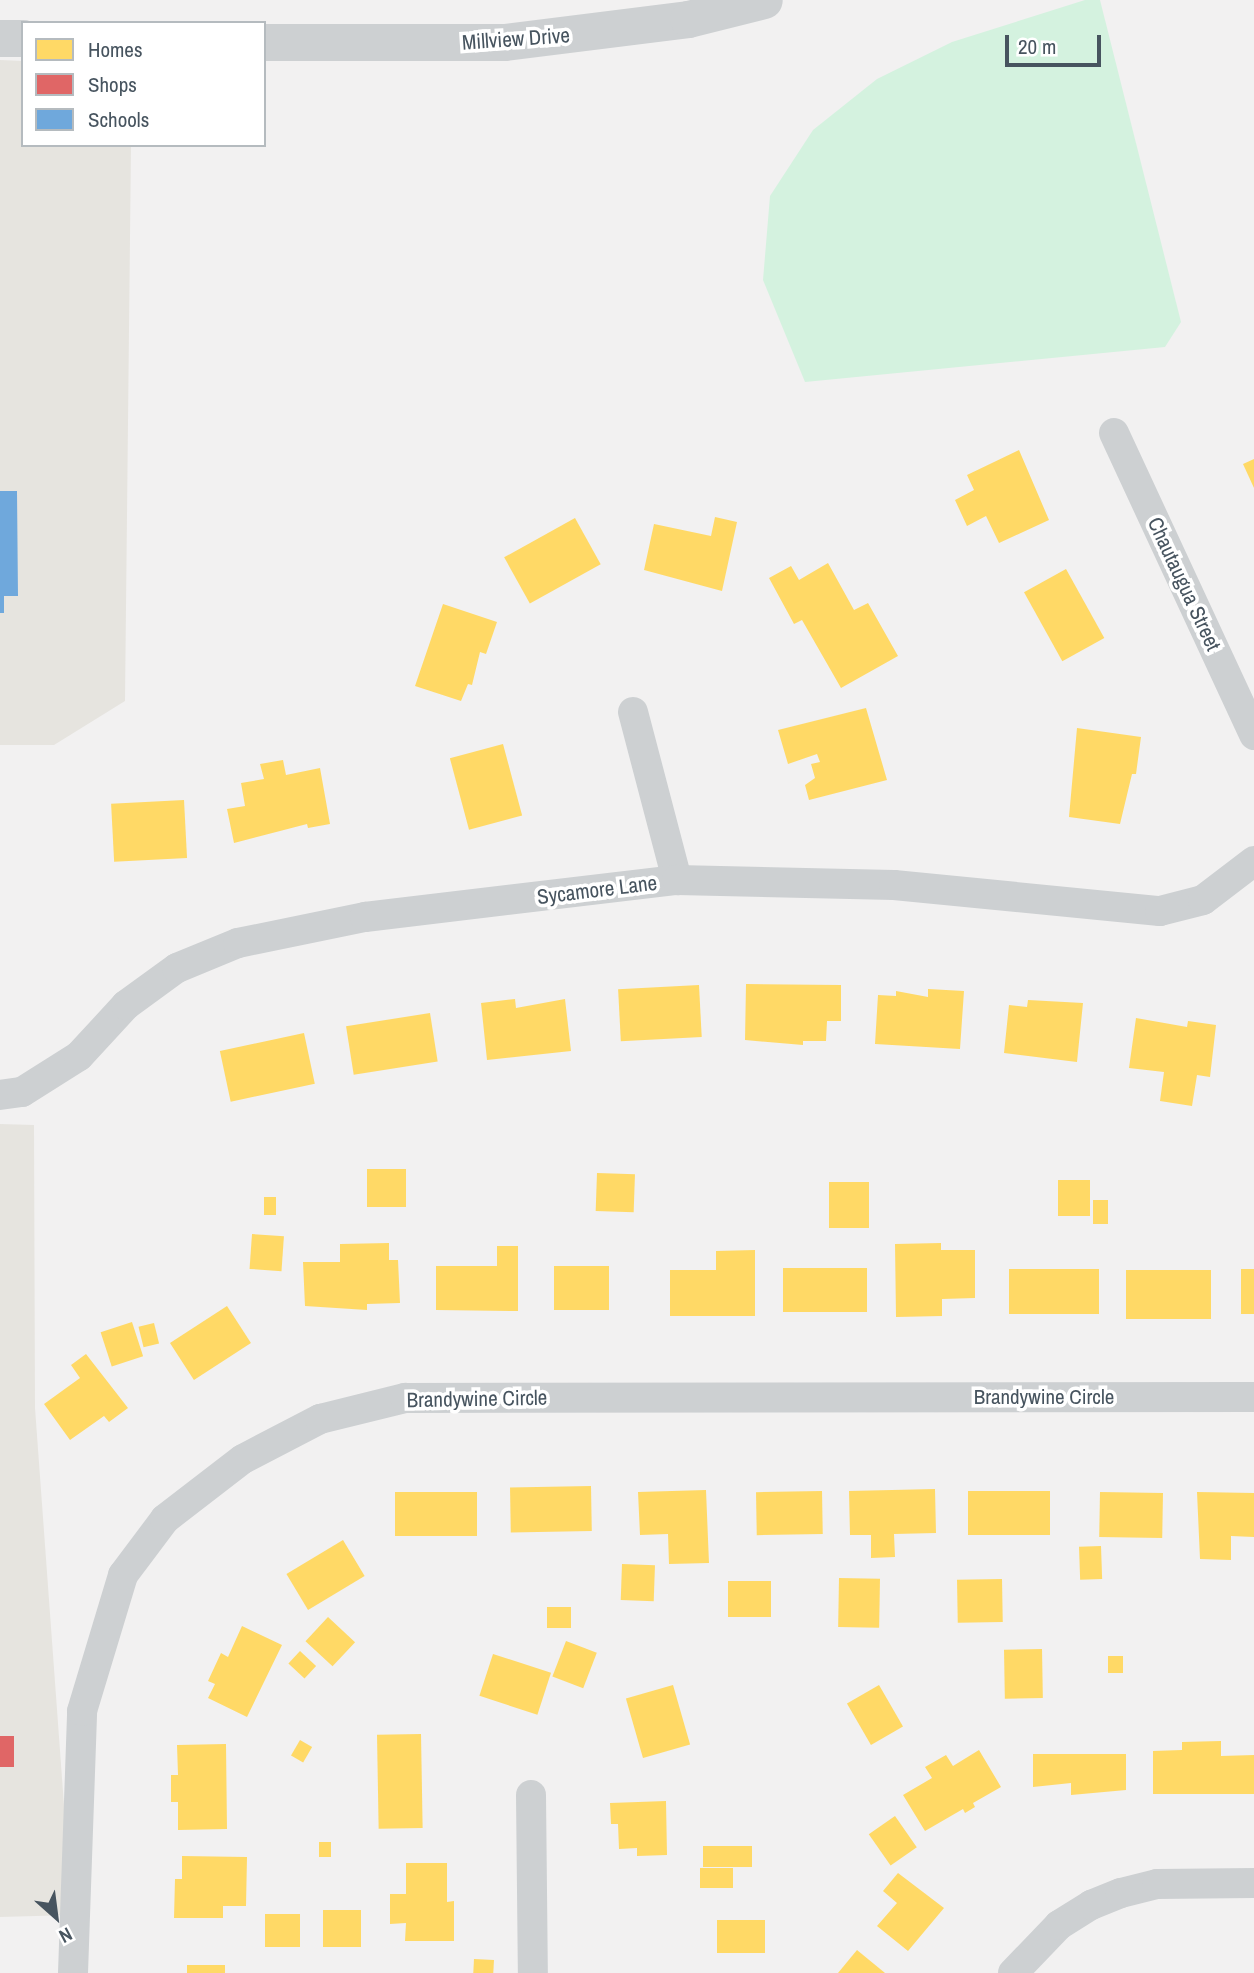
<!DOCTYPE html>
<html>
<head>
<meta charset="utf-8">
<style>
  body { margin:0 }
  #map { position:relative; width:1254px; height:1973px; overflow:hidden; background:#f2f1f1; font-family:"Archivo Narrow",sans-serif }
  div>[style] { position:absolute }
  .commercial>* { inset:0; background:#e6e4df }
  .green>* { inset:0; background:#d4f2df }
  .homes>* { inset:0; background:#ffd966; transform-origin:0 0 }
  .shops>* { inset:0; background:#e06666; transform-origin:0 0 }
  .schools>* { inset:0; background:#6fa8dc }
  .minor>* { height:30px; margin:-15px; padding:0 15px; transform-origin:15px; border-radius:15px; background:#cdd0d2 }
  .tertiary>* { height:37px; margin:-18.5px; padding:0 18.5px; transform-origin:18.5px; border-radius:18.5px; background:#cdd0d2 }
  span { translate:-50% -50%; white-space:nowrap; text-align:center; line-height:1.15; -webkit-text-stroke:7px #fff; paint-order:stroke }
  .street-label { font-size:21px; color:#47545f }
  .legend { position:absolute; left:21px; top:21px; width:245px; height:126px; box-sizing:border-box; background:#fff; border:2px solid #b5bbbf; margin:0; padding:9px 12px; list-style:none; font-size:21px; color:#47545f }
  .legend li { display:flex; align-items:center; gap:14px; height:35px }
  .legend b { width:35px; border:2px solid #b5bbbf }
  .north { position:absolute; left:21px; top:1882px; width:70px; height:70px; -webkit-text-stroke:5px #fff; paint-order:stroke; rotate:152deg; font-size:19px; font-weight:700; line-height:28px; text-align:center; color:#47545f }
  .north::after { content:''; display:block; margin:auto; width:24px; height:32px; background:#47545f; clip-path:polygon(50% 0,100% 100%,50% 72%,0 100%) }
  .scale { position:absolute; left:1005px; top:35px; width:96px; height:32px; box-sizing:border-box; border:4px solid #47545f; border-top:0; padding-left:9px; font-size:21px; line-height:24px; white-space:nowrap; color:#47545f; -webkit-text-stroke:5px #fff; paint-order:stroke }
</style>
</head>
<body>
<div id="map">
  <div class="commercial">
    <i style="clip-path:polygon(0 60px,23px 61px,23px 145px,131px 145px,125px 701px,54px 745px,0 745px)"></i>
    <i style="clip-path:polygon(0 1124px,34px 1125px,35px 1408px,72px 1915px,0 1917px)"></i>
  </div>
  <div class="green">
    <i style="clip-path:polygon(1085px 0,1100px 0,1181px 322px,1165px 347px,805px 382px,763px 280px,770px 196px,813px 130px,877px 79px,952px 42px)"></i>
  </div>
  <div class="homes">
    <i style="clip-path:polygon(1019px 450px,1049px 520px,999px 543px,986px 516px,967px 526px,955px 500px,974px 490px,967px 475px)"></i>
    <i style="clip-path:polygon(1254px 459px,1254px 488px,1243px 464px)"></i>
    <i style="clip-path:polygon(715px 517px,737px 522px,722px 591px,644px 570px,654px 524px,711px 536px)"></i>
    <i style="left:575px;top:518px;width:53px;height:81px;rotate:61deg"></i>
    <i style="clip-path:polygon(828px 563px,854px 610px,868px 603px,898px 656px,841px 688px,802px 620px,794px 624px,769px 578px,791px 566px,799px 580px)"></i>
    <i style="left:1066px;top:569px;width:79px;height:48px;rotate:61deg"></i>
    <i style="clip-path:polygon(443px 604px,497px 622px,486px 654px,480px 652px,472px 685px,468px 684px,461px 701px,415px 686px)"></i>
    <i style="clip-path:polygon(866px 708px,887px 780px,809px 800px,805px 785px,815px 778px,811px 764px,820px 762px,817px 754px,788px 764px,778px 730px)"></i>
    <i style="clip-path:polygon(1077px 728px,1141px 737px,1136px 774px,1132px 774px,1120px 824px,1069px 817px)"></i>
    <i style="left:503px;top:744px;width:74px;height:55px;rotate:75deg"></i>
    <i style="clip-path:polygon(283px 760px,286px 775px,320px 768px,330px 824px,308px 828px,307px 824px,234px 843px,227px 809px,245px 806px,241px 783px,264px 779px,260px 764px)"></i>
    <i style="left:184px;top:800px;width:58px;height:73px;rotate:87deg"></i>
    <i style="clip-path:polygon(746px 984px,841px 985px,841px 1021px,827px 1021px,826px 1041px,803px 1041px,803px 1045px,745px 1040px)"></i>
    <i style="left:699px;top:985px;width:52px;height:81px;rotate:87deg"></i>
    <i style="clip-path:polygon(928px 989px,964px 991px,960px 1049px,875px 1044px,878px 995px,896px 996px,896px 991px,928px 997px)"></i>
    <i style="clip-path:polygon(515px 999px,516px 1008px,565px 999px,571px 1051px,487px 1060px,481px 1003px)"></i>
    <i style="clip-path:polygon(1028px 1000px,1083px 1003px,1077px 1062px,1004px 1053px,1009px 1005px,1027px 1007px)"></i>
    <i style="left:430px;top:1013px;width:49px;height:85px;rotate:81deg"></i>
    <i style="clip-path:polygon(1136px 1018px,1187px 1027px,1188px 1021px,1216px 1025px,1210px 1077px,1197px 1075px,1192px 1106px,1160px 1101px,1164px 1072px,1129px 1068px)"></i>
    <i style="left:304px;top:1033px;width:52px;height:86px;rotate:78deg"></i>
    <i style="left:406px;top:1169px;width:38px;height:39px;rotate:90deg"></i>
    <i style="left:597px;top:1173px;width:38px;height:38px;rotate:2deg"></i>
    <i style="left:1058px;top:1180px;width:32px;height:36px"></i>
    <i style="left:829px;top:1182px;width:40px;height:46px"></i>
    <i style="left:264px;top:1197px;width:12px;height:18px"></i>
    <i style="left:1093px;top:1200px;width:15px;height:24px"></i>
    <i style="left:252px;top:1234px;width:32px;height:35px;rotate:4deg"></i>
    <i style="clip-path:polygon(389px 1243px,389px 1260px,398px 1260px,400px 1303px,367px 1304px,367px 1310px,305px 1306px,303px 1262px,340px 1262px,340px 1244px)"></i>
    <i style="clip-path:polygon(941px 1243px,941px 1250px,975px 1250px,975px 1298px,942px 1299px,942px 1316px,896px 1317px,895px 1244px)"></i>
    <i style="clip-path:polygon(497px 1246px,518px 1246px,518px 1311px,436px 1310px,436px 1266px,497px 1266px)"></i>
    <i style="clip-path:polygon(755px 1250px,755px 1316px,670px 1316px,670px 1270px,716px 1270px,716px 1251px)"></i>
    <i style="left:554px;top:1266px;width:55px;height:44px"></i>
    <i style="left:867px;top:1268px;width:44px;height:84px;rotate:90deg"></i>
    <i style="left:1009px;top:1269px;width:90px;height:45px"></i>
    <i style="left:1241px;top:1269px;width:13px;height:45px"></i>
    <i style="left:1211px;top:1270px;width:49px;height:85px;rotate:90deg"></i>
    <i style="left:227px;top:1306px;width:44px;height:68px;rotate:57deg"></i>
    <i style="left:132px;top:1322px;width:36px;height:33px;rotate:72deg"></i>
    <i style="left:154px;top:1323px;width:21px;height:16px;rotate:76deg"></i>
    <i style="clip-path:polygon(86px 1354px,128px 1408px,109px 1422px,104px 1416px,70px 1440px,44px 1404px,80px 1378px,71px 1365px)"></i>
    <i style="left:591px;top:1486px;width:45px;height:81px;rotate:89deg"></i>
    <i style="clip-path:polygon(935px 1489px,936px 1533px,894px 1534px,895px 1557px,871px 1558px,871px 1535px,850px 1535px,849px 1491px)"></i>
    <i style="clip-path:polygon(706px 1490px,709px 1563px,669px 1564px,668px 1534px,640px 1535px,638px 1492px)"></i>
    <i style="left:822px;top:1491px;width:43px;height:66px;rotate:89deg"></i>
    <i style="left:968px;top:1491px;width:82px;height:44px"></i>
    <i style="left:395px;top:1492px;width:82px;height:44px"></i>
    <i style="left:1100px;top:1492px;width:63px;height:45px;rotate:1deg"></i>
    <i style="clip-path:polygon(1197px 1492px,1254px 1493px,1254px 1537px,1231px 1536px,1231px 1560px,1200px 1559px)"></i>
    <i style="left:343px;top:1540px;width:42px;height:66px;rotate:59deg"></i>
    <i style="left:1101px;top:1546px;width:33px;height:22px;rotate:88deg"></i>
    <i style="left:622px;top:1564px;width:33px;height:36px;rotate:2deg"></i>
    <i style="left:839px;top:1578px;width:41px;height:49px;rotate:1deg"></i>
    <i style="left:1002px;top:1579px;width:43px;height:45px;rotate:89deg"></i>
    <i style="left:728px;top:1581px;width:43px;height:36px"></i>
    <i style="left:571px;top:1607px;width:21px;height:24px;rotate:90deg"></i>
    <i style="left:328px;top:1617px;width:37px;height:33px;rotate:43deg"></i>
    <i style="clip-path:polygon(242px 1626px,282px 1645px,247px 1717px,208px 1698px,215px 1684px,208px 1681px,221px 1653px,228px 1657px)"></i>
    <i style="left:566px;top:1641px;width:33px;height:38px;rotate:21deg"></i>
    <i style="left:1042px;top:1649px;width:49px;height:38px;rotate:89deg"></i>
    <i style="left:300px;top:1651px;width:22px;height:17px;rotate:43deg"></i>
    <i style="left:493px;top:1654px;width:61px;height:44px;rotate:18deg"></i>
    <i style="left:1108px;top:1656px;width:15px;height:17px"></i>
    <i style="left:673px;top:1685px;width:62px;height:49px;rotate:74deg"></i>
    <i style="left:879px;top:1685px;width:48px;height:37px;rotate:60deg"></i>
    <i style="left:421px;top:1734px;width:94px;height:44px;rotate:89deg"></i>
    <i style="left:300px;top:1740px;width:14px;height:18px;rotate:30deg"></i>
    <i style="clip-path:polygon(1221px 1741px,1221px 1756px,1254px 1755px,1254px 1794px,1153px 1794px,1153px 1751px,1182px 1750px,1182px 1742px)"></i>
    <i style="clip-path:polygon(226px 1744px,227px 1829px,178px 1830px,178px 1802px,171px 1802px,171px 1775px,178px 1775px,177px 1745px)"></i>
    <i style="clip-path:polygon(979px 1750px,1001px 1787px,973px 1803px,975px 1807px,965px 1813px,963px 1809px,925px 1831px,903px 1795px,932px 1778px,925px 1767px,946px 1755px,953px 1766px)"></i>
    <i style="clip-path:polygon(1033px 1754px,1126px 1754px,1126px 1790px,1071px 1795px,1071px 1783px,1033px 1787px)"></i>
    <i style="clip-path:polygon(666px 1801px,667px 1855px,637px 1856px,637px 1848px,619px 1849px,618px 1824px,611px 1824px,610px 1803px)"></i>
    <i style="left:895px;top:1816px;width:38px;height:32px;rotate:55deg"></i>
    <i style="left:319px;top:1842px;width:12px;height:15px"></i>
    <i style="left:752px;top:1846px;width:21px;height:49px;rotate:90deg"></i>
    <i style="clip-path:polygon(182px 1856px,247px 1857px,246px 1906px,223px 1906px,223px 1918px,174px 1918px,175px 1879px,182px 1879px)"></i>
    <i style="clip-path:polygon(406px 1863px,447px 1863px,447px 1902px,454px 1901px,454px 1941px,405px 1941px,406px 1923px,390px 1924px,390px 1894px,406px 1894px)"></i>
    <i style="left:733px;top:1868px;width:20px;height:33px;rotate:90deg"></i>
    <i style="clip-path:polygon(898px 1873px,944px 1908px,908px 1951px,877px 1926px,897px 1903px,883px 1891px)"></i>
    <i style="left:323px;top:1910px;width:38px;height:37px"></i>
    <i style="left:265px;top:1914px;width:35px;height:33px"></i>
    <i style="left:765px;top:1920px;width:33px;height:48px;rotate:90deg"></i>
    <i style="clip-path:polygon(857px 1950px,885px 1973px,838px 1973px)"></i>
    <i style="left:474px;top:1959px;width:20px;height:14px;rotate:3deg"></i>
    <i style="left:225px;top:1965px;width:8px;height:38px;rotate:90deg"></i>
  </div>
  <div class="shops">
    <i style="left:0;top:1736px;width:14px;height:31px"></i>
  </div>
  <div class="schools">
    <i style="clip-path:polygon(0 491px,17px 491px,18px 596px,4px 596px,4px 613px,0 613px)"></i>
  </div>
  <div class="minor">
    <i style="left:1114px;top:433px;width:333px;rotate:65.1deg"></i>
    <i style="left:633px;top:712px;width:174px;rotate:75.3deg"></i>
    <i style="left:0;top:1095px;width:22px;rotate:-8deg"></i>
    <i style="left:22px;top:1092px;width:67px;rotate:-32.3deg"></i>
    <i style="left:79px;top:1056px;width:69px;rotate:-47.3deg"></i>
    <i style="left:126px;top:1005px;width:63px;rotate:-36deg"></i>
    <i style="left:177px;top:968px;width:66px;rotate:-22.3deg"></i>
    <i style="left:238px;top:943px;width:130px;rotate:-11.6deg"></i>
    <i style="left:365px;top:917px;width:314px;rotate:-6.8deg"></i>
    <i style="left:677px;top:880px;width:217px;rotate:1.3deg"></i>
    <i style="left:894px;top:885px;width:267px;rotate:5.6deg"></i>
    <i style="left:1160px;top:911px;width:44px;rotate:-14.3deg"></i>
    <i style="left:1203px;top:900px;width:64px;rotate:-37.4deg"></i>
    <i style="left:531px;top:1795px;width:178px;rotate:89.4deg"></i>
    <i style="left:73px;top:1973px;width:262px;rotate:-88deg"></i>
    <i style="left:82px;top:1711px;width:142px;rotate:-73.2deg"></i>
    <i style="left:123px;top:1575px;width:70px;rotate:-53.1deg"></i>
    <i style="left:165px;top:1519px;width:98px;rotate:-37.6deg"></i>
    <i style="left:243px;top:1459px;width:87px;rotate:-27.5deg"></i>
    <i style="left:320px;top:1419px;width:88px;rotate:-13.9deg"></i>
    <i style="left:405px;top:1398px;width:849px;rotate:-0.07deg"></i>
    <i style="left:1013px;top:1973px;width:66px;rotate:-46.2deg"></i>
    <i style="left:1059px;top:1925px;width:38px;rotate:-32deg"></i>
    <i style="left:1091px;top:1905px;width:32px;rotate:-22deg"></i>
    <i style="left:1121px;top:1893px;width:37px;rotate:-14deg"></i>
    <i style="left:1157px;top:1884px;width:97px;rotate:-0.6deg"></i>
  </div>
  <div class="tertiary">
    <i style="left:0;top:38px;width:23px"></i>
    <i style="left:264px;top:42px;width:240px"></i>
    <i style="left:504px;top:42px;width:185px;rotate:-7.1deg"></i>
    <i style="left:688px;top:19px;width:78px;rotate:-14deg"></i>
  </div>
  <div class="street-label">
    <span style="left:516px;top:39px;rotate:-4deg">Millview Drive</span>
    <span style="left:1184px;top:584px;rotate:65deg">Chautaugua Street</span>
    <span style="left:597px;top:890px;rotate:-7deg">Sycamore Lane</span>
    <span style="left:1044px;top:1397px">Brandywine Circle</span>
    <span style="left:477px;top:1399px;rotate:-1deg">Brandywine Circle</span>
  </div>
  <ul class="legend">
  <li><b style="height:19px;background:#ffd966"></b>Homes</li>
  <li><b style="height:19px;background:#e06666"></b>Shops</li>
  <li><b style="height:19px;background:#6fa8dc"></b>Schools</li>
  </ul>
  <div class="north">N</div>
  <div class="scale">20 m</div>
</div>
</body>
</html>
